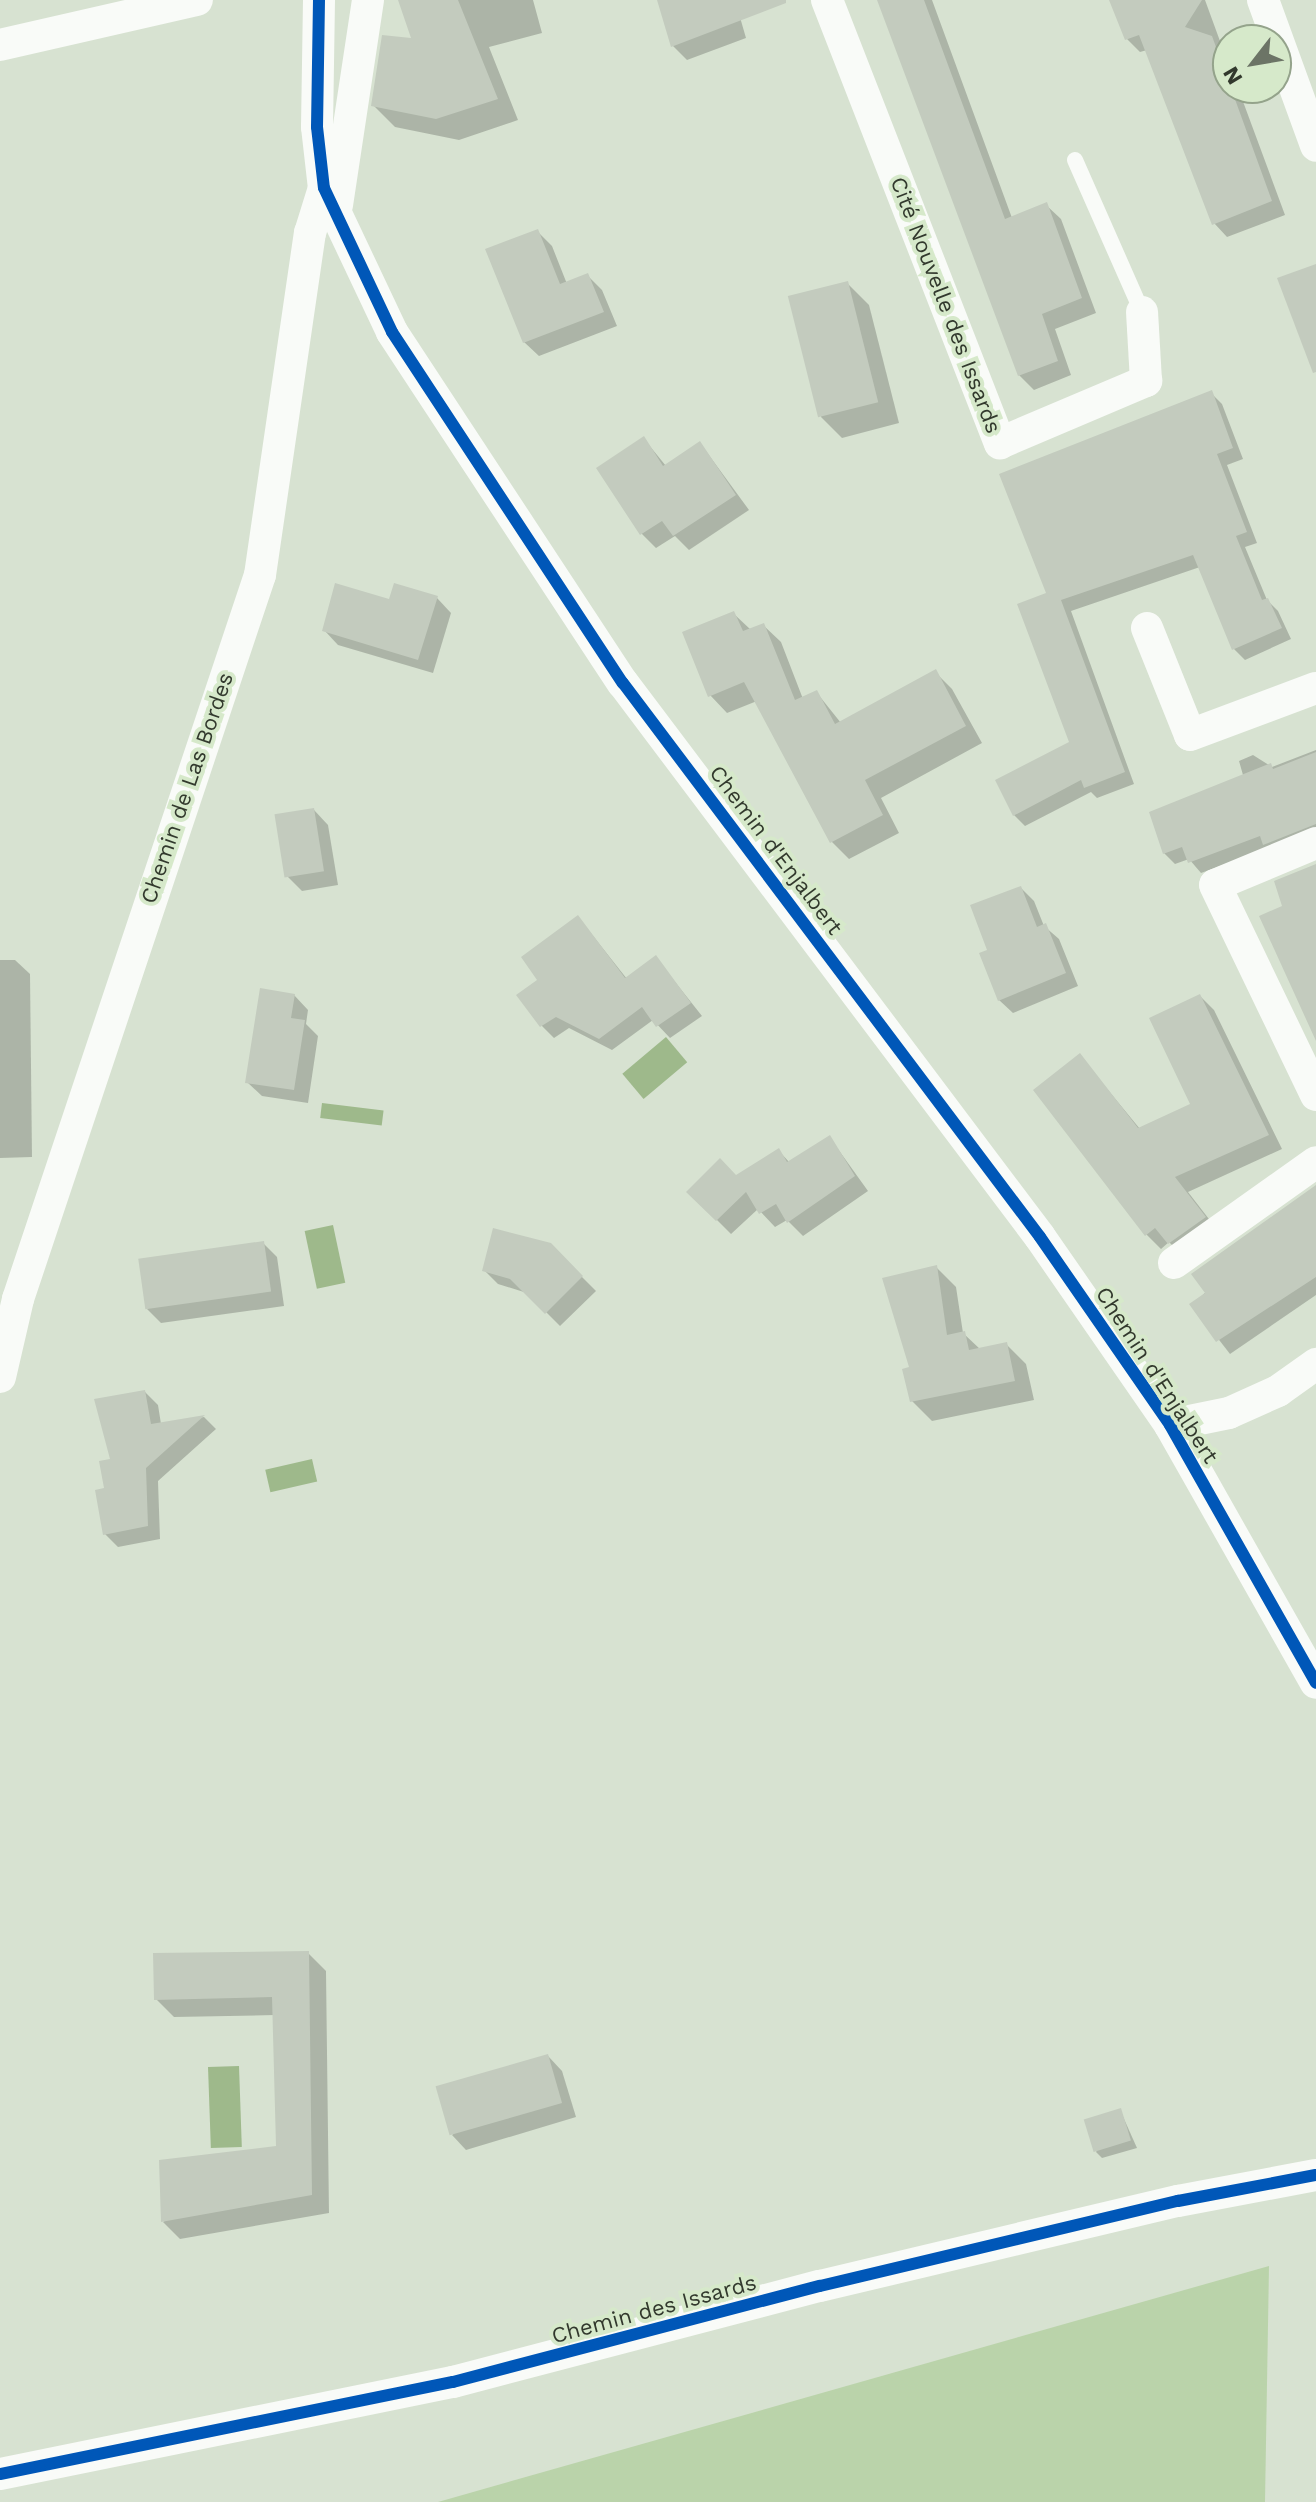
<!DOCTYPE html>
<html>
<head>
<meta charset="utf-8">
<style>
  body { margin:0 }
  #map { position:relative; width:1316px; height:2502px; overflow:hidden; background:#d7e2d1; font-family:"Work Sans",sans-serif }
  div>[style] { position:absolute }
  .green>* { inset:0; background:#bad3aa }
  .water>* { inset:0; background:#9eb98b; transform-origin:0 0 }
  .shadow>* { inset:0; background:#0003 }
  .building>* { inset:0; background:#c3cbbe; transform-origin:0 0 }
  .lane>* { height:16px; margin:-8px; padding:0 8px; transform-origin:8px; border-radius:8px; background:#f9fbf8 }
  .street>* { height:32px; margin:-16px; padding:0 16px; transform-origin:16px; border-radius:16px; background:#f9fbf8 }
  .cycleway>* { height:12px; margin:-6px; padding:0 6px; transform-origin:6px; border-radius:6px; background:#0057b8 }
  span { translate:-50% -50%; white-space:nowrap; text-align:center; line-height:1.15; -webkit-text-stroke:8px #d6e9ca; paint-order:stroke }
  .street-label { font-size:22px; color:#32392d }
  .north { position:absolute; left:1212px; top:24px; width:80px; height:80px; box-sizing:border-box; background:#d6e9ca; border:2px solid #94a38b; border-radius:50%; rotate:239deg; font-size:22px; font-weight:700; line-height:32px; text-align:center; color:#32392d }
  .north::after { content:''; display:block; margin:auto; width:28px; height:36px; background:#6c7466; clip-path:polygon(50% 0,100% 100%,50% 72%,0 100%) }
</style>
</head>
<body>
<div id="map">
  <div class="green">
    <i style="clip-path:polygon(1269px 2266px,1265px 2502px,438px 2502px)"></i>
  </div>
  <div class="water">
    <i style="left:666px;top:1037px;width:33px;height:57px;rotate:50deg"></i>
    <i style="left:322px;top:1103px;width:62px;height:15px;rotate:7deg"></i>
    <i style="left:333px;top:1225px;width:59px;height:29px;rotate:78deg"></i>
    <i style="left:312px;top:1459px;width:23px;height:48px;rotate:77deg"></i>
    <i style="left:239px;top:2066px;width:81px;height:31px;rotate:88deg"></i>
  </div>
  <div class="shadow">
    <i style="clip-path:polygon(400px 0,533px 0,542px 33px,489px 47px,518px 120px,459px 140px,395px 127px,373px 105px,414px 41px)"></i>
    <i style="clip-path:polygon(659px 0,735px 0,746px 38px,687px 60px,673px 46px)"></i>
    <i style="clip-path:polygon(879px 0,932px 0,1012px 218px,1046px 205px,1061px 219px,1096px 313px,1055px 329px,1071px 375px,1034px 390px,1019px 375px)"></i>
    <i style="clip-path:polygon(1122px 0,1205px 0,1228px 63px,1228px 88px,1238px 88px,1285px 215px,1227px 237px,1214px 223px,1147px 50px,1140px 52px,1127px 39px)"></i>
    <i style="clip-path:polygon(537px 231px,552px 246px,567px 284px,588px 276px,602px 290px,617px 326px,539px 356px,524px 342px)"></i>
    <i style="clip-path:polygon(847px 283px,869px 305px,899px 423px,842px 438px,821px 417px)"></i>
    <i style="clip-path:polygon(1211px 393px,1222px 404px,1243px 459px,1227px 465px,1257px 543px,1245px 547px,1267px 600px,1278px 611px,1291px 639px,1245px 660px,1234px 649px,1200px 567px,1071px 611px,1134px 784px,1097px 798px,1091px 792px,1025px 826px,1014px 815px,1072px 743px,1048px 594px)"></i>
    <i style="clip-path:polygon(644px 439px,666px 466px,700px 443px,749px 510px,689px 550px,675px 536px,656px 548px,642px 534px)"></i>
    <i style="clip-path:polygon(437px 598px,451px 613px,433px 673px,338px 645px,324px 630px)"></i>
    <i style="clip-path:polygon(734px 614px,751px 630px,763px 625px,781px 642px,803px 699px,817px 693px,841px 723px,935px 672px,952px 689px,982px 743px,881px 798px,899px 833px,849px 859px,832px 842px,757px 701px,727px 713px,710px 695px)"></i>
    <i style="clip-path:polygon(1316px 750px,1316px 839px,1269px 848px,1201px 873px,1189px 859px,1175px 864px,1164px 853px,1243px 775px,1239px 761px,1253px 755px,1272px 767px)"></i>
    <i style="clip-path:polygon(314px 810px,328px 825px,338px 885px,302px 891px,287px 876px)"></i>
    <i style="clip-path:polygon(1021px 888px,1034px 901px,1044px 926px,1059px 939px,1078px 986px,1013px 1013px,999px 1000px,990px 951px)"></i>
    <i style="clip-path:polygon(578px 917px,627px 979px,656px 958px,702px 1016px,670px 1038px,653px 1020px,612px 1050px,569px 1028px,554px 1038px,542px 1026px,540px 980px)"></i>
    <i style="clip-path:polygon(0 960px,15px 960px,30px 974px,32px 1157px,0 1158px)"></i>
    <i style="clip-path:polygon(294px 995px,308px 1010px,306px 1024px,318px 1036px,308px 1103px,262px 1096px,247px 1082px)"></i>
    <i style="clip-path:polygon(1200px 996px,1214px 1010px,1282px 1149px,1188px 1192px,1219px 1232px,1184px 1257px,1169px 1242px,1161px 1249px,1146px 1234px,1080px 1056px,1140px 1129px,1193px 1105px)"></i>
    <i style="clip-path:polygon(830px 1138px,868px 1191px,803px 1236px,787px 1220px,775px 1227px,758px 1209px,731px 1234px,689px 1192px,736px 1177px,779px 1151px,790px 1163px)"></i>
    <i style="clip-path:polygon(1316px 1189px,1316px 1295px,1230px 1354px,1192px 1305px)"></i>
    <i style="clip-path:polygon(263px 1243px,277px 1257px,284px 1306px,161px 1323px,147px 1309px)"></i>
    <i style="clip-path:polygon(550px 1245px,596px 1291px,560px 1326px,527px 1293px,498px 1284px,484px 1270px)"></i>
    <i style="clip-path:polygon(936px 1267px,956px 1287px,963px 1333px,981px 1350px,1006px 1344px,1026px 1364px,1034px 1400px,932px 1421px,912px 1401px,911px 1369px)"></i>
    <i style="clip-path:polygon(145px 1392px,158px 1405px,161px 1424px,204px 1417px,216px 1429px,158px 1481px,160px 1539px,118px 1547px,105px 1534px,107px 1489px,113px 1460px)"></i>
    <i style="clip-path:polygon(308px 1953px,326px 1971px,329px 2213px,180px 2239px,163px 2222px,278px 2147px,275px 2015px,174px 2017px,156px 1999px)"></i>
    <i style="clip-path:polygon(548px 2056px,562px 2071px,576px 2117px,466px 2150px,452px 2135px)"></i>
    <i style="clip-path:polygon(1120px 2110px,1137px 2148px,1102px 2158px,1096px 2152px)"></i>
  </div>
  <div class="building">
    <i style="clip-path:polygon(398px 0,458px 0,498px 99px,436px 119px,371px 106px,382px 35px,411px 38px)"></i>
    <i style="clip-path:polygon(657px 0,786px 0,786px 3px,671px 47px)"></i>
    <i style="clip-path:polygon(877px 0,924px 0,1005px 219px,1047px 202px,1082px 298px,1042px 314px,1058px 361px,1018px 376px)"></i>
    <i style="clip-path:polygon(1109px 0,1202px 0,1185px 27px,1212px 36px,1272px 201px,1212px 225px,1139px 35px,1125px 40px)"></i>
    <i style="clip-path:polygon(538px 229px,560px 284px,588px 273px,604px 312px,523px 343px,485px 249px)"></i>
    <i style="clip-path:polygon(1316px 264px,1316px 372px,1313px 373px,1277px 278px)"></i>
    <i style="left:848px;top:281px;width:125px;height:62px;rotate:76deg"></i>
    <i style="clip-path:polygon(1212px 390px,1233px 448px,1217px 454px,1247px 532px,1236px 536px,1262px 600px,1268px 598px,1282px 628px,1232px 650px,1193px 555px,1061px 600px,1125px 772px,1084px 788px,1081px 780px,1013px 816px,995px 780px,1069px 742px,1017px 604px,1046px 593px,999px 474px)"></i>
    <i style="clip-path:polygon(644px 436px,663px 466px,700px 441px,736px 495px,673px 536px,662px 521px,640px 535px,596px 468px)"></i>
    <i style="clip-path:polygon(335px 583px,389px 599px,394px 583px,438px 596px,418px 660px,322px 631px)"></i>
    <i style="clip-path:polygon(734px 611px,743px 631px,764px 623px,795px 700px,817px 690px,835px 724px,936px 669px,966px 726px,865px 780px,883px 815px,830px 843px,744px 682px,708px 697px,682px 632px)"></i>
    <i style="clip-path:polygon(1316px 752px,1316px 824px,1263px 845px,1260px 836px,1188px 863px,1182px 847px,1163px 854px,1149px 812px,1271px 763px,1273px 769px)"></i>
    <i style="left:314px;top:808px;width:64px;height:40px;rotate:81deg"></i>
    <i style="clip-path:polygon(1316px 864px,1316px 1041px,1259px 916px,1282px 906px,1274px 881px)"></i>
    <i style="clip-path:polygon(1021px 886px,1037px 927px,1046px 923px,1066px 973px,998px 1001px,979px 953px,987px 950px,970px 905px)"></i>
    <i style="clip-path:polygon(578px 915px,625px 978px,656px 955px,691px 1003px,656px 1027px,642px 1007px,599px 1039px,556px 1017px,540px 1027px,516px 995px,537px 980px,521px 957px)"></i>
    <i style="clip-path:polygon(260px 988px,295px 994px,291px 1018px,305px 1020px,294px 1090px,245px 1083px)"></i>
    <i style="clip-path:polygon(1200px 994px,1269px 1135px,1175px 1177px,1206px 1217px,1168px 1244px,1155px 1228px,1145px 1236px,1033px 1090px,1080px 1053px,1138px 1128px,1190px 1104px,1149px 1018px)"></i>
    <i style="clip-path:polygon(830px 1135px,855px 1176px,787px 1223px,776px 1204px,759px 1214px,746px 1192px,716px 1221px,686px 1192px,720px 1158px,736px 1175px,779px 1148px,787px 1162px)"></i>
    <i style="clip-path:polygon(1316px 1185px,1316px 1277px,1216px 1342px,1189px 1304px,1205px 1293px,1191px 1274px)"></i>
    <i style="clip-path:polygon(493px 1228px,551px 1243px,583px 1276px,545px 1314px,510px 1279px,482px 1271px)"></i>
    <i style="left:264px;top:1241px;width:51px;height:127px;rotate:82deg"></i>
    <i style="clip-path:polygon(937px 1265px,947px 1335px,965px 1331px,969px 1350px,1007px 1342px,1015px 1381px,910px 1402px,902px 1369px,909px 1367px,882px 1278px)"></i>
    <i style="clip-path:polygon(145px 1390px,151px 1424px,205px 1415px,146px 1468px,148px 1526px,103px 1535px,95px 1490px,104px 1488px,99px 1461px,110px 1459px,94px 1399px)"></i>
    <i style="clip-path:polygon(309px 1951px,312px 2195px,161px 2222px,159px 2160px,276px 2146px,272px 1997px,154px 2000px,153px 1953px)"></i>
    <i style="left:548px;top:2054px;width:51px;height:117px;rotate:74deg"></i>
    <i style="left:1121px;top:2108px;width:34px;height:39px;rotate:73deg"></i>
  </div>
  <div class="lane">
    <i style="left:1075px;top:160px;width:166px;rotate:66.2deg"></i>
  </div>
  <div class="street">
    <i style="left:319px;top:0;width:127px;rotate:90.9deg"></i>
    <i style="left:317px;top:127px;width:61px;rotate:83.5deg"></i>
    <i style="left:324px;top:188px;width:159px;rotate:64.7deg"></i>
    <i style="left:392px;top:332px;width:420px;rotate:56.7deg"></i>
    <i style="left:623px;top:683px;width:693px;rotate:53.03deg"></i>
    <i style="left:1040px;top:1237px;width:229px;rotate:55.3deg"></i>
    <i style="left:1170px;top:1425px;width:296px;rotate:60.5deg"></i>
    <i style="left:827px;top:0;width:476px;rotate:68.7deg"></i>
    <i style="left:1000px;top:443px;width:159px;rotate:-23deg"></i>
    <i style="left:1146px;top:381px;width:69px;rotate:-93.3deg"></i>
    <i style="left:1263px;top:0;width:155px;rotate:70deg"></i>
    <i style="left:0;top:45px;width:202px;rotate:-12.9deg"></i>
    <i style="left:337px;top:205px;width:207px;rotate:-81.4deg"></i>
    <i style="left:1147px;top:628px;width:115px;rotate:68.1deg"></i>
    <i style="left:1190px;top:735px;width:134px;rotate:-20.5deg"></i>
    <i style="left:1316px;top:843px;width:109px;rotate:157.4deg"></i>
    <i style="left:1215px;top:885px;width:233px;rotate:64.3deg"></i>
    <i style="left:1174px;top:1263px;width:174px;rotate:-35.4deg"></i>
    <i style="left:0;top:1377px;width:80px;rotate:-77deg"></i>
    <i style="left:18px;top:1299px;width:763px;rotate:-71.52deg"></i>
    <i style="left:260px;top:575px;width:346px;rotate:-81.7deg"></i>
    <i style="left:310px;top:233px;width:47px;rotate:-72.7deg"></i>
    <i style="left:1170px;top:1425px;width:60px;rotate:-11.5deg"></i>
    <i style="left:1229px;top:1413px;width:54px;rotate:-24.2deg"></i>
    <i style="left:1278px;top:1391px;width:47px;rotate:-35.4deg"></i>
    <i style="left:0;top:2474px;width:462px;rotate:-11.5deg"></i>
    <i style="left:453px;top:2382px;width:379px;rotate:-14.7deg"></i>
    <i style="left:820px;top:2286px;width:368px;rotate:-13.4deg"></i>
    <i style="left:1178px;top:2201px;width:140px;rotate:-10.7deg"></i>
  </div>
  <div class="cycleway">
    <i style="left:319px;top:0;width:127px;rotate:90.9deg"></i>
    <i style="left:317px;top:127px;width:61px;rotate:83.5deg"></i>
    <i style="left:324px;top:188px;width:159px;rotate:64.7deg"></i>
    <i style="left:392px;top:332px;width:420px;rotate:56.7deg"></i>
    <i style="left:623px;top:683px;width:693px;rotate:53.03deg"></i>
    <i style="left:1040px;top:1237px;width:229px;rotate:55.3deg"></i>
    <i style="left:1170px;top:1425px;width:296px;rotate:60.5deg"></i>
    <i style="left:0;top:2474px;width:462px;rotate:-11.5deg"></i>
    <i style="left:453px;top:2382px;width:379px;rotate:-14.7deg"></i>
    <i style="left:820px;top:2286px;width:368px;rotate:-13.4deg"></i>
    <i style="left:1178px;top:2201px;width:140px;rotate:-10.7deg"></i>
  </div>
  <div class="street-label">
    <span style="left:946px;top:305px;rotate:69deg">Cité Nouvelle des Issards</span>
    <span style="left:187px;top:788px;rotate:-71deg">Chemin de Las Bordes</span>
    <span style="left:776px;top:850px;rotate:53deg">Chemin d'Enjalbert</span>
    <span style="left:1157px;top:1375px;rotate:57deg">Chemin d'Enjalbert</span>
    <span style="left:654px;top:2309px;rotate:-15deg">Chemin des Issards</span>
  </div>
  <div class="north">N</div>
</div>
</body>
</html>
